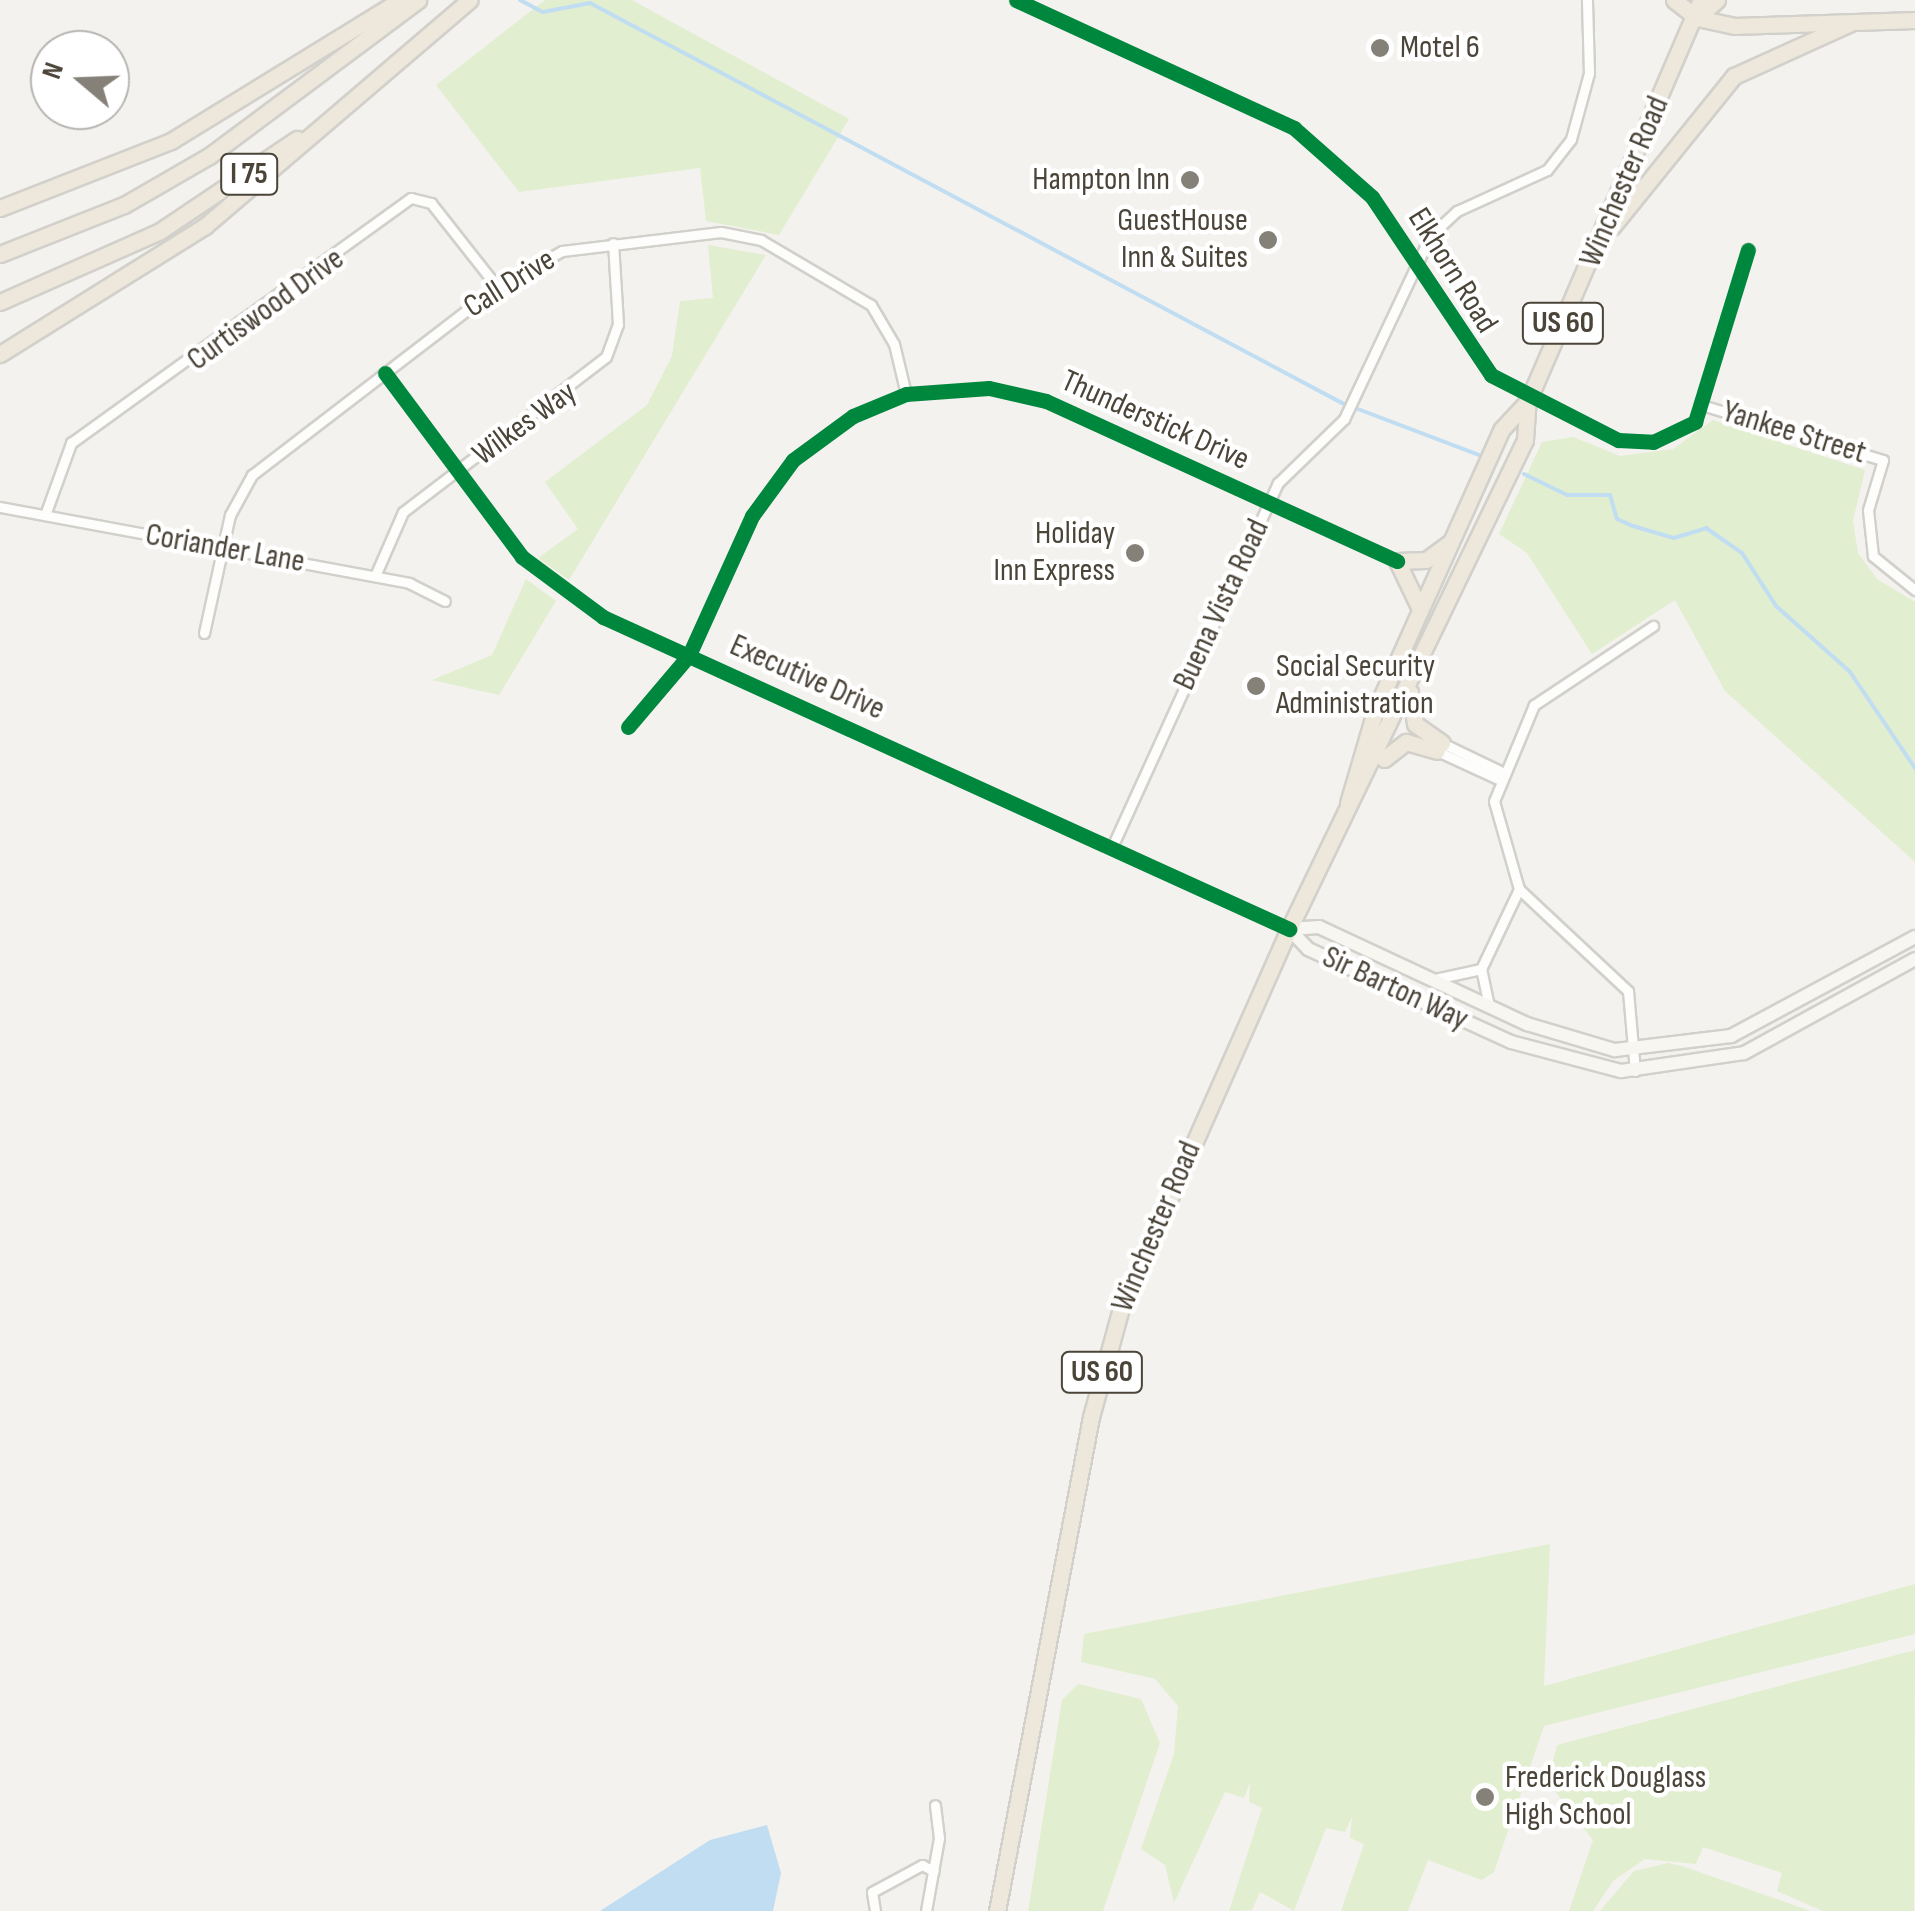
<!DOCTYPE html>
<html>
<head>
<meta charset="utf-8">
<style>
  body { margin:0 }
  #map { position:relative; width:1915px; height:1911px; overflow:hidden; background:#f4f2ee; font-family:"Sofia Sans Condensed",sans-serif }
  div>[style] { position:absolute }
  .green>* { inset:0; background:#e1eecf }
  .water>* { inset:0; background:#c0ddf1 }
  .stream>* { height:4px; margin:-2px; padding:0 2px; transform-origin:2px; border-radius:2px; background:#c0ddf1 }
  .roads { filter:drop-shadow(2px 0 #d2d0cb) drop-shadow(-2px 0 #d2d0cb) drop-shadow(0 2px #d2d0cb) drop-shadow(0 -2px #d2d0cb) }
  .street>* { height:9px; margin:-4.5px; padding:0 4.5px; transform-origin:4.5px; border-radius:4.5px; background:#fdfdfc }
  .secondary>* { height:12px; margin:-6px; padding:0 6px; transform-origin:6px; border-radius:6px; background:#f7f6f1 }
  .highway>* { height:15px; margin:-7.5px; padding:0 7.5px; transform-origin:7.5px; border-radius:7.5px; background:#ede8db }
  .cycleway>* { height:15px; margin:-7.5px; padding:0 7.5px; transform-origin:7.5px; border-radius:7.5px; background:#00873e }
  .dots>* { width:28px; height:28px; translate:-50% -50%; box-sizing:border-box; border:5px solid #fff; border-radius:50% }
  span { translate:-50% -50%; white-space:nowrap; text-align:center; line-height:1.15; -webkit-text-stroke:9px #fff; paint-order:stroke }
  .shield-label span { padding:2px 8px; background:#fff; border:2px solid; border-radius:8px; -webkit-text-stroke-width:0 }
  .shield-label { font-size:30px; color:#4b4439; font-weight:700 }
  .poi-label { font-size:32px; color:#4b4439 }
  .left { translate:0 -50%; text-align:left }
  .right { translate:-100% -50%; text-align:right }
  .street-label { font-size:32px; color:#4b4439 }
  .north { position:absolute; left:30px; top:30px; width:100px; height:100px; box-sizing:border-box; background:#fff; border:2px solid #b7b4b0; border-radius:50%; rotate:289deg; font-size:28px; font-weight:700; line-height:40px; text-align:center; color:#4b4439 }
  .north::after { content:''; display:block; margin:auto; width:35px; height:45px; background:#868178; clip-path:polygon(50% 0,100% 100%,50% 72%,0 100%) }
</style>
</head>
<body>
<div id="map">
  <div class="green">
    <i style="clip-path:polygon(545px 0,632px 0,849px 119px,779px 235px,706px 221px,700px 168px,519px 192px,436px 85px)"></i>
    <i style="clip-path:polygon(708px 245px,766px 255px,569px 580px,538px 558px,578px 529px,545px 482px,647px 405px,672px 356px,680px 301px,713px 298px)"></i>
    <i style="clip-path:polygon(1713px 420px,1865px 470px,1853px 521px,1858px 553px,1877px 579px,1915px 602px,1915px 862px,1725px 691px,1675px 600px,1592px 654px,1527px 553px,1499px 534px,1542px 442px,1573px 437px,1620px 456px,1673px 449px)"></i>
    <i style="clip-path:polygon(526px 579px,556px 601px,499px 695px,432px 680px,492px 655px)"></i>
    <i style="clip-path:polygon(1550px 1544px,1544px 1686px,1915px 1584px,1915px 1634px,1544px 1726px,1494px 1872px,1482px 1880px,1428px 1860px,1408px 1911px,1341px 1911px,1364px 1844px,1350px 1838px,1352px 1817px,1345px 1832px,1326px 1828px,1294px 1911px,1260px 1892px,1252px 1910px,1229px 1911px,1262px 1808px,1249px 1802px,1250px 1782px,1244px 1798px,1225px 1792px,1174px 1903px,1165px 1865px,1141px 1849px,1174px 1754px,1178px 1706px,1155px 1679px,1081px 1662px,1084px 1634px)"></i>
    <i style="clip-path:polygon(1915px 1650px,1914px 1911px,1823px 1911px,1777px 1891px,1782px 1873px,1703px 1847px,1696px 1864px,1645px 1859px,1613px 1881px,1593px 1911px,1569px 1911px,1593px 1840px,1548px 1782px,1557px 1745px)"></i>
    <i style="clip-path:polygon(1078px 1684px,1141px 1699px,1160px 1743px,1103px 1911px,1028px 1911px,1062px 1700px)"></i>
    <i style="clip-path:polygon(1668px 1863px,1682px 1866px,1811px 1911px,1600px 1911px,1634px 1871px)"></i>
  </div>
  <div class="water">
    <i style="clip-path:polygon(767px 1825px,781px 1873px,773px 1911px,600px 1911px,710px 1840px)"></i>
  </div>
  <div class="stream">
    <i style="left:520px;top:0;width:26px;rotate:28deg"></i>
    <i style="left:543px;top:12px;width:48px;rotate:-10.8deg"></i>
    <i style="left:590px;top:3px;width:852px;rotate:28.01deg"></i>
    <i style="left:1342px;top:403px;width:147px;rotate:20.8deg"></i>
    <i style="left:1524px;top:474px;width:48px;rotate:26deg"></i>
    <i style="left:1567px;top:495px;width:43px"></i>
    <i style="left:1610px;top:495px;width:25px;rotate:74deg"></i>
    <i style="left:1617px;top:519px;width:17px;rotate:24deg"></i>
    <i style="left:1633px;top:526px;width:43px;rotate:16.3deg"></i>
    <i style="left:1674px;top:538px;width:34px;rotate:-17deg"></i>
    <i style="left:1706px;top:528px;width:44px;rotate:34.8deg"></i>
    <i style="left:1742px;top:553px;width:63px;rotate:57.3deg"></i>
    <i style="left:1776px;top:606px;width:99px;rotate:41.7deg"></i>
    <i style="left:1850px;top:672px;width:116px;rotate:55.9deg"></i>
  </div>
  <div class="roads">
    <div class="street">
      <i style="left:1016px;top:0;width:306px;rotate:24.7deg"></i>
      <i style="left:1294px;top:128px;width:104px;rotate:41.5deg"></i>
      <i style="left:1372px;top:197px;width:214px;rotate:56.2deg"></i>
      <i style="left:1491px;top:375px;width:143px;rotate:27.1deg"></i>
      <i style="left:1618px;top:440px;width:35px;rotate:3deg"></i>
      <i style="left:1653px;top:442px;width:47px;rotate:-25.5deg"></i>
      <i style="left:1695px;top:422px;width:180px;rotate:-72.9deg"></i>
      <i style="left:385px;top:373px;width:229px;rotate:53.3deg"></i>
      <i style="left:522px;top:557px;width:101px;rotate:36.5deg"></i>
      <i style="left:603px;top:617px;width:754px;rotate:24.46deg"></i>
      <i style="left:1705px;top:406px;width:186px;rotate:16.9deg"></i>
      <i style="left:1883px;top:460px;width:52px;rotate:106.7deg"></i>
      <i style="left:1868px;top:510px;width:46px;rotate:83.8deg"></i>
      <i style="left:1873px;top:556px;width:54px;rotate:39deg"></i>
      <i style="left:0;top:507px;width:416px;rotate:10.5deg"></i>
      <i style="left:409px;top:583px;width:40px;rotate:26.6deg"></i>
      <i style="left:45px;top:515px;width:77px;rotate:-70.1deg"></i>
      <i style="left:71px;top:443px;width:419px;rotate:-35.8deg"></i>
      <i style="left:411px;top:198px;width:21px;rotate:14deg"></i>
      <i style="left:431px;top:203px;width:107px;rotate:51.8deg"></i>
      <i style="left:375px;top:576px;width:70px;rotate:-66.4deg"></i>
      <i style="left:403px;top:512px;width:255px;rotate:-37.4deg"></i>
      <i style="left:606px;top:357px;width:35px;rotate:-70deg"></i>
      <i style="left:618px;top:324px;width:81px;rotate:-93.5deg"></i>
      <i style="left:204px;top:633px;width:121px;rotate:-77.6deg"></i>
      <i style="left:230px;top:515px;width:46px;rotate:-61.2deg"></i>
      <i style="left:252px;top:475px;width:309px;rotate:-37.5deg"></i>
      <i style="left:497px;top:287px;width:74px;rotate:-29deg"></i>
      <i style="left:562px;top:251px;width:160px;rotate:-6.8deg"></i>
      <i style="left:721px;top:232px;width:41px;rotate:11.3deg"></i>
      <i style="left:761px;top:240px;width:128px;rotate:30.6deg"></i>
      <i style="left:871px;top:305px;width:45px;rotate:59.5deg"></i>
      <i style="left:894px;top:344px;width:51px;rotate:76.5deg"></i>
      <i style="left:628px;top:727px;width:94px;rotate:-49.7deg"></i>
      <i style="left:689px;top:655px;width:153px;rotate:-65.6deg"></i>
      <i style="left:752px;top:516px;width:69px;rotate:-53.8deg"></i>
      <i style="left:793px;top:460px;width:74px;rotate:-36.3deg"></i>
      <i style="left:853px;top:416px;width:57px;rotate:-22.5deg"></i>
      <i style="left:906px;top:394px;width:83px;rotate:-4.1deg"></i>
      <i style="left:989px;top:388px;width:58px;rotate:12.8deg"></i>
      <i style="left:1046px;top:401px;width:386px;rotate:24.5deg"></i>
      <i style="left:1442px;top:743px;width:64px;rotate:25.8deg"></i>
      <i style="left:1437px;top:751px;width:67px;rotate:24.7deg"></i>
      <i style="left:1112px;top:847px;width:400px;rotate:-65.5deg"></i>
      <i style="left:1278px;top:483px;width:92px;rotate:-44.1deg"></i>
      <i style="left:1344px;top:419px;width:202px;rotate:-64.8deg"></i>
      <i style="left:1430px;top:236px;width:37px;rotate:-43deg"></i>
      <i style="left:1457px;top:211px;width:99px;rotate:-24.5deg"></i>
      <i style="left:1547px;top:170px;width:39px;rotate:-52deg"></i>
      <i style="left:1571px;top:139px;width:68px;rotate:-74.7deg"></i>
      <i style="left:1589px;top:73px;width:73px;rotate:-91.6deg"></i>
      <i style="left:1435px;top:979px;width:47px;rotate:-12.3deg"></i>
      <i style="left:1489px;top:1006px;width:38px;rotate:-102deg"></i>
      <i style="left:1481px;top:969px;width:89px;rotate:-64.6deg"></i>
      <i style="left:1635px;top:1071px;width:80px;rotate:-95deg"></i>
      <i style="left:1628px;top:991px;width:149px;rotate:-136.9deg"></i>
      <i style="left:1519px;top:889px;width:91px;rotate:-105.9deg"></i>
      <i style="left:1494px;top:801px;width:104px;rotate:-67.4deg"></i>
      <i style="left:1534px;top:705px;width:143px;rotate:-33.6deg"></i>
      <i style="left:875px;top:1911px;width:19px;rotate:-99deg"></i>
      <i style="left:872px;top:1892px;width:57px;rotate:-28.4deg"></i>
      <i style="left:922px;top:1865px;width:13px;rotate:27deg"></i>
      <i style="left:926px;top:1911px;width:74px;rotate:-79.9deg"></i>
      <i style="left:939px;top:1838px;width:33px;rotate:-97deg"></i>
    </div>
    <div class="secondary">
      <i style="left:1289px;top:929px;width:28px;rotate:46deg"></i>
      <i style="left:1308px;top:949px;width:223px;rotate:24.6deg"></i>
      <i style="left:1511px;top:1042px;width:114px;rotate:14.8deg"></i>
      <i style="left:1621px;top:1071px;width:124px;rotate:-8.3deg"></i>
      <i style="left:1744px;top:1053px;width:195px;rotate:-28.8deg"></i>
      <i style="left:1289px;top:929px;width:30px;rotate:-4deg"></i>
      <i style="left:1319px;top:927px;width:230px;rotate:25deg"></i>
      <i style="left:1527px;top:1024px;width:92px;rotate:16.5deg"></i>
      <i style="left:1615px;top:1050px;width:117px;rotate:-6.9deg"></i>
      <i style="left:1731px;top:1036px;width:209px;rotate:-28.3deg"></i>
    </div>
    <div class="highway">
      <i style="left:1674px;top:0;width:29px;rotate:38deg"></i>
      <i style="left:1697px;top:18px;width:38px;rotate:12deg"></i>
      <i style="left:1734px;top:26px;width:181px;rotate:-1.9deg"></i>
      <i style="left:1697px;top:18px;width:27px;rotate:-42deg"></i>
      <i style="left:0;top:208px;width:184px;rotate:-21.4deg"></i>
      <i style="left:171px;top:141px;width:269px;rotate:-31.6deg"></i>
      <i style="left:1612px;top:227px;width:194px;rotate:-51.1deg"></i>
      <i style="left:1734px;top:76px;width:128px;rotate:-24.4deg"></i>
      <i style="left:0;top:254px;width:133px;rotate:-21.6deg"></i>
      <i style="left:124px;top:205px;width:98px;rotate:-30deg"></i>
      <i style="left:209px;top:156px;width:261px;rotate:-36.7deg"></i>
      <i style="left:0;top:302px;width:175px;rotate:-23.9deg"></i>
      <i style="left:160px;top:231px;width:165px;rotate:-33.9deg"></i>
      <i style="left:0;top:354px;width:242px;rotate:-32deg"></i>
      <i style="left:205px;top:226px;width:348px;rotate:-40.5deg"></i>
      <i style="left:1397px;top:561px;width:29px;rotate:-2deg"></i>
      <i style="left:1426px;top:560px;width:27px;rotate:-36deg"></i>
      <i style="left:1397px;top:561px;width:53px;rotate:64.4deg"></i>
      <i style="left:1410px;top:692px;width:32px;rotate:81deg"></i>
      <i style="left:1415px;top:724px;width:33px;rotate:35deg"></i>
      <i style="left:1384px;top:759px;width:28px;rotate:-38deg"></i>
      <i style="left:1406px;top:742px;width:32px;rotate:16deg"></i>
      <i style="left:1348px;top:803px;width:96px;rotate:-73.6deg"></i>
      <i style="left:1375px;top:711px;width:309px;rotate:-65.8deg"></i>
      <i style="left:1502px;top:429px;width:38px;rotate:-47deg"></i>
      <i style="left:1528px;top:401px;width:437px;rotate:-66.7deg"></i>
      <i style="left:997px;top:1911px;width:503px;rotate:-79.23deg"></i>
      <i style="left:1091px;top:1417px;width:113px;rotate:-74.6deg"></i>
      <i style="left:1121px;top:1308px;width:415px;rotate:-66.1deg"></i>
      <i style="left:1289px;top:929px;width:543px;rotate:-64.24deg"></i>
      <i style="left:1525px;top:440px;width:39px;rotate:-86deg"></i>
    </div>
  </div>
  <div class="cycleway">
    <i style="left:1016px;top:0;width:306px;rotate:24.7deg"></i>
    <i style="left:1294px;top:128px;width:104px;rotate:41.5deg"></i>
    <i style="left:1372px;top:197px;width:214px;rotate:56.2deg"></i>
    <i style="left:1491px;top:375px;width:143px;rotate:27.1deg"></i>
    <i style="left:1618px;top:440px;width:35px;rotate:3deg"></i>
    <i style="left:1653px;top:442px;width:47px;rotate:-25.5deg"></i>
    <i style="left:1695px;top:422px;width:180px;rotate:-72.9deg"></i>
    <i style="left:385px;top:373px;width:229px;rotate:53.3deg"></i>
    <i style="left:522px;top:557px;width:101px;rotate:36.5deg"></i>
    <i style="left:603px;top:617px;width:754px;rotate:24.46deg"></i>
    <i style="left:628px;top:727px;width:94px;rotate:-49.7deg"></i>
    <i style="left:689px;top:655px;width:153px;rotate:-65.6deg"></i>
    <i style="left:752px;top:516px;width:69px;rotate:-53.8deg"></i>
    <i style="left:793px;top:460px;width:74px;rotate:-36.3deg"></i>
    <i style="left:853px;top:416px;width:57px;rotate:-22.5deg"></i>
    <i style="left:906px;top:394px;width:83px;rotate:-4.1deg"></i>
    <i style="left:989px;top:388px;width:58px;rotate:12.8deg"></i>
    <i style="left:1046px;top:401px;width:386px;rotate:24.5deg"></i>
  </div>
  <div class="dots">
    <i style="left:1380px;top:48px;background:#868178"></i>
    <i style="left:1190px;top:180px;background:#868178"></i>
    <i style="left:1268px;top:240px;background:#868178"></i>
    <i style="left:1135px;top:553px;background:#868178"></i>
    <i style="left:1256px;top:686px;background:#868178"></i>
    <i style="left:1485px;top:1797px;background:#868178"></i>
  </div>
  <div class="shield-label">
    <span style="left:249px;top:174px">I 75</span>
    <span style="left:1563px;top:323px">US 60</span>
    <span style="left:1102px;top:1372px">US 60</span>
  </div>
  <div class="poi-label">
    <span class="left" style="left:1400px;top:48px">Motel 6</span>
    <span class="right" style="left:1170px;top:180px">Hampton Inn</span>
    <span class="right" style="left:1248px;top:240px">GuestHouse<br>Inn &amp; Suites</span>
    <span class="right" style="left:1115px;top:553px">Holiday<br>Inn Express</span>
    <span class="left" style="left:1276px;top:686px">Social Security<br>Administration</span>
    <span class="left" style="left:1505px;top:1797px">Frederick Douglass<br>High School</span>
  </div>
  <div class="street-label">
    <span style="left:1625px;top:182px;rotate:-67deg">Winchester Road</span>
    <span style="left:1452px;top:271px;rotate:58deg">Elkhorn Road</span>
    <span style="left:510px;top:284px;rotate:-32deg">Call Drive</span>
    <span style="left:266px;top:310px;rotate:-36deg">Curtiswood Drive</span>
    <span style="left:1155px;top:421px;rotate:24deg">Thunderstick Drive</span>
    <span style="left:525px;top:424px;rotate:-36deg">Wilkes Way</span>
    <span style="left:1794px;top:433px;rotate:17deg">Yankee Street</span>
    <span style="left:225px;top:549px;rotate:10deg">Coriander Lane</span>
    <span style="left:1222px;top:605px;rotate:-65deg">Buena Vista Road</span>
    <span style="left:807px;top:678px;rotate:24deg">Executive Drive</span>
    <span style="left:1395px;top:989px;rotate:25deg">Sir Barton Way</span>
    <span style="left:1157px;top:1227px;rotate:-67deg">Winchester Road</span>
  </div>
  <div class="north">N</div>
</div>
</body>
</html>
